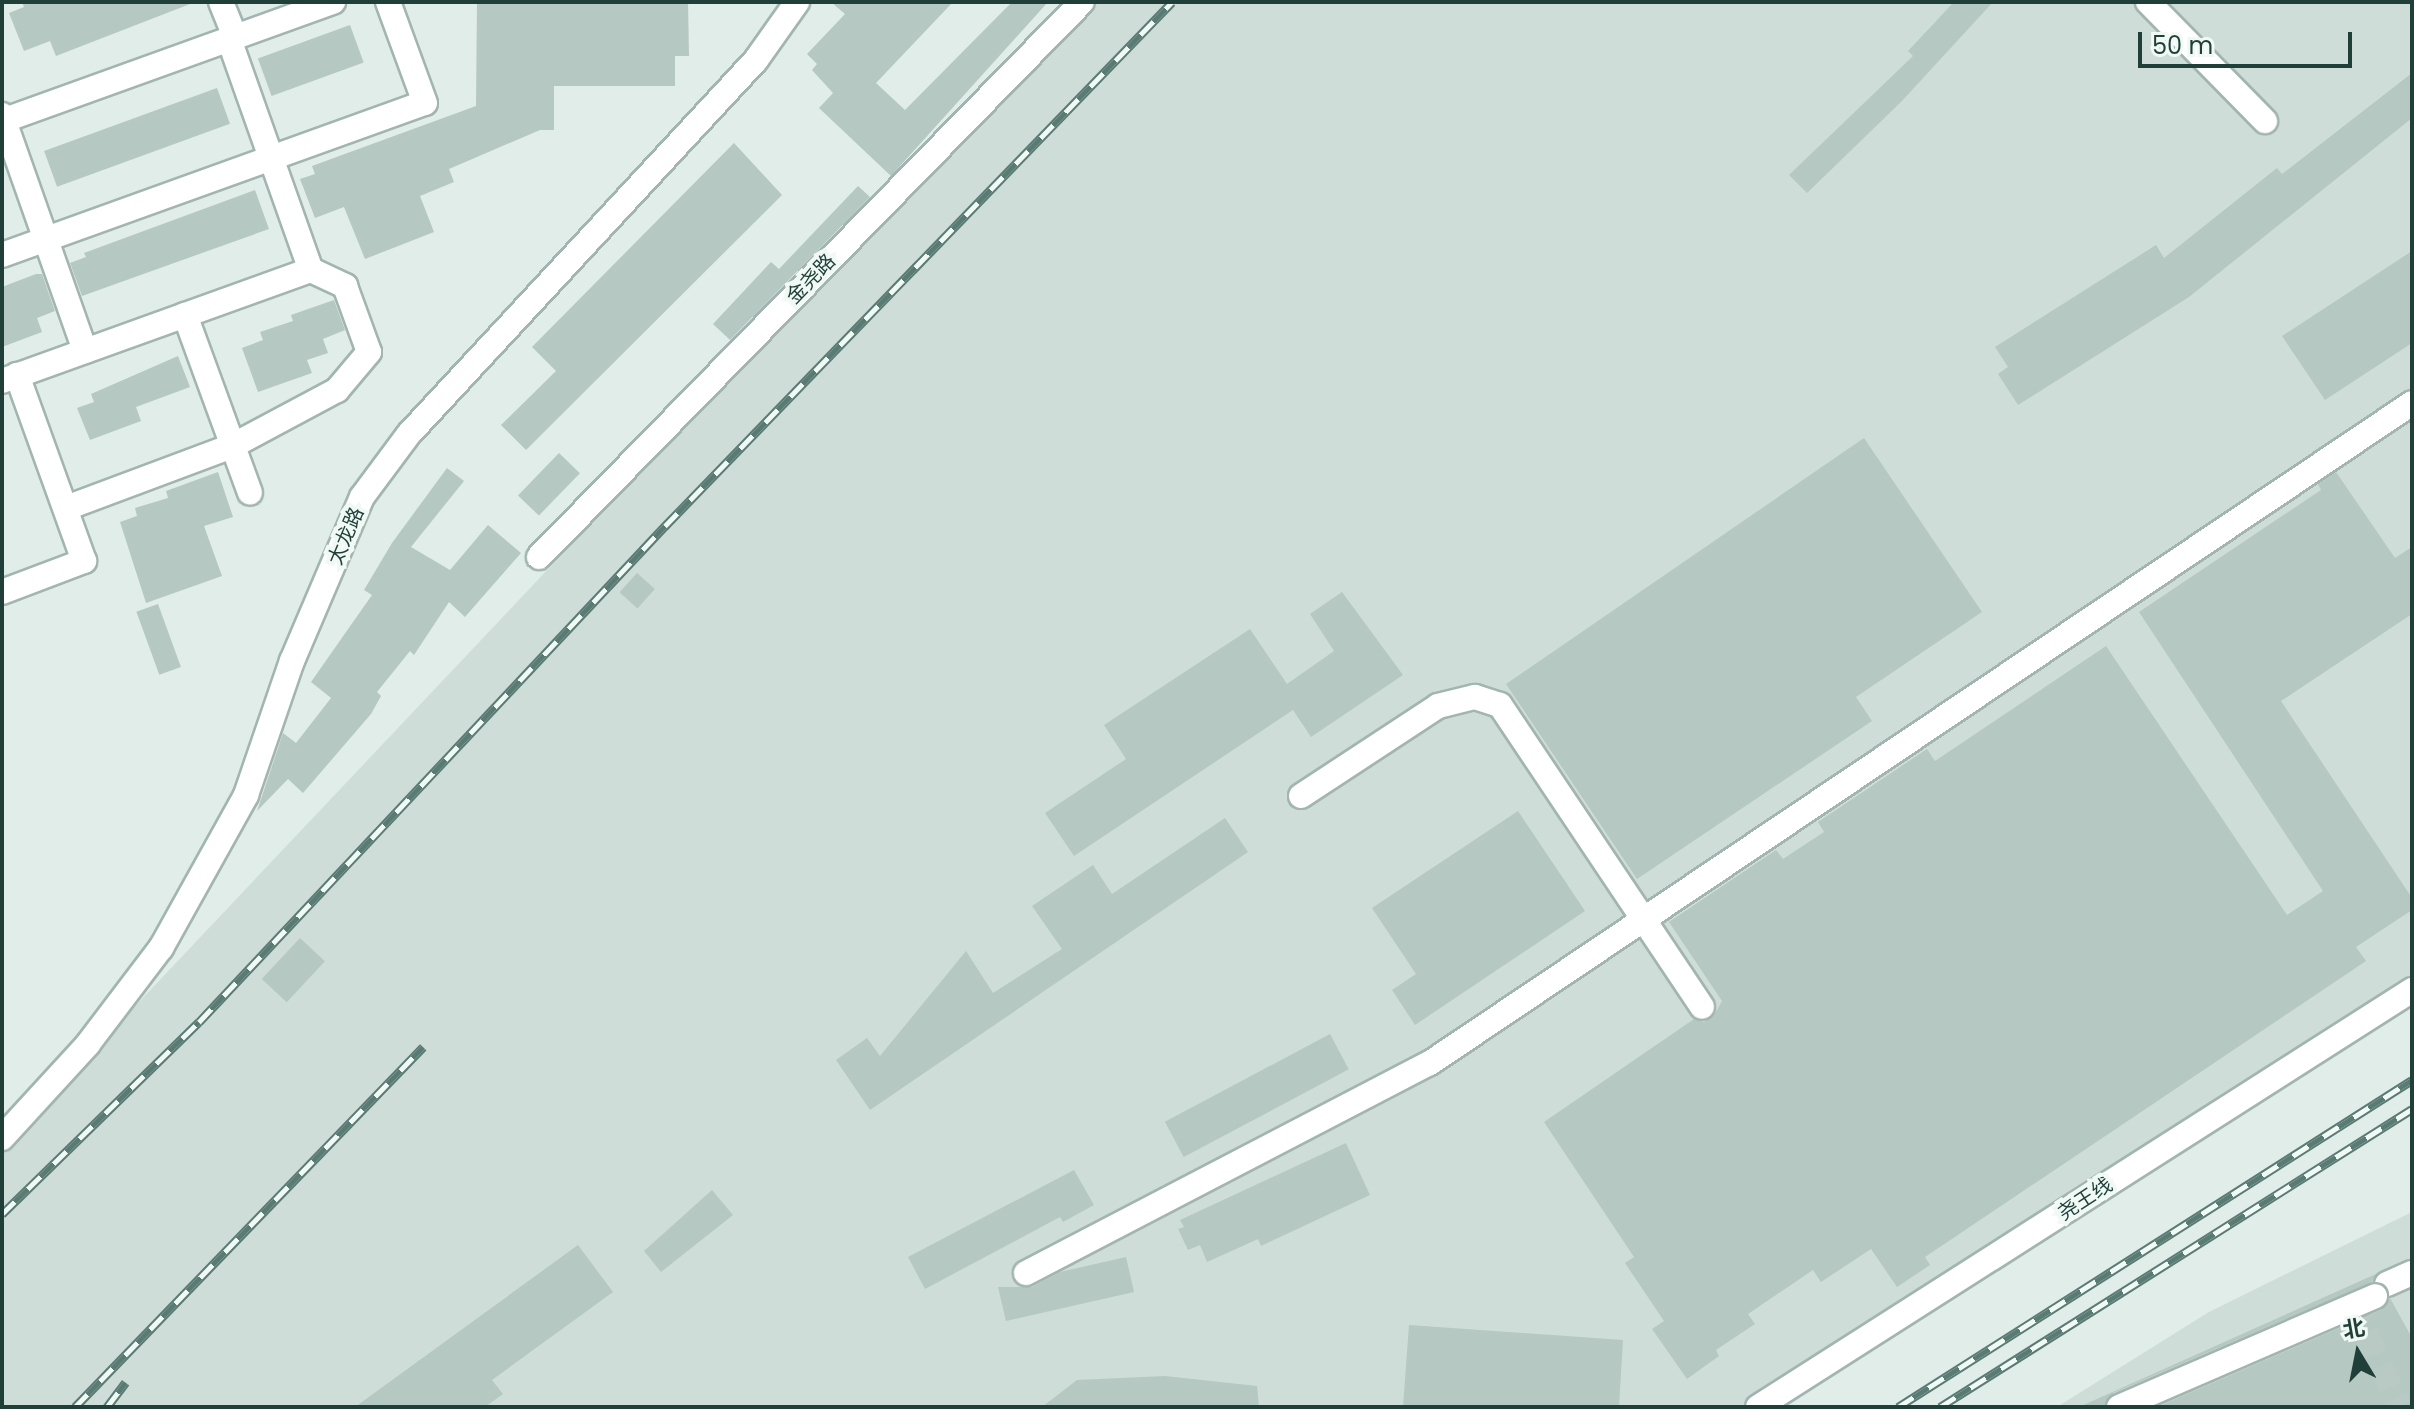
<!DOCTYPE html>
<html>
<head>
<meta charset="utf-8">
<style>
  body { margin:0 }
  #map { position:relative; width:2414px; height:1409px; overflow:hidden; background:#e0ede8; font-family:Poppins,"Noto Sans SC",sans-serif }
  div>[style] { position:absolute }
  .built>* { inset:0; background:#ceddd7 }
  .building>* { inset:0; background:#b5c8c1; transform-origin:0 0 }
  .minor-tunnel>* { height:24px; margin-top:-12px; transform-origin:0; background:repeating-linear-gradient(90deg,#b9cac5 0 24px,transparent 0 36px) }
  .roads { filter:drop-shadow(2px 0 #a2b5b0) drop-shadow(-2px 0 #a2b5b0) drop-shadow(0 2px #a2b5b0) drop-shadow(0 -2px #a2b5b0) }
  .minor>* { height:24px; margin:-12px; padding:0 12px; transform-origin:12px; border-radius:12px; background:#fff }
  .rail>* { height:9px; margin-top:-4.5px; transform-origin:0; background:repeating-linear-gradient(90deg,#f1f9f5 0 18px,#597b73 0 36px); box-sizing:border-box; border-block:2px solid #597b73 }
  .bridges { filter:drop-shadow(2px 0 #a2b5b0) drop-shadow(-2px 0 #a2b5b0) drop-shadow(0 2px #a2b5b0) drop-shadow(0 -2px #a2b5b0) }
  .minor-bridge>* { height:24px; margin:-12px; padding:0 12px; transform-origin:12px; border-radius:12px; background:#fff }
  span { translate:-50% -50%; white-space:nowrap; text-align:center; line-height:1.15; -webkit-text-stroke:8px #f1f9f5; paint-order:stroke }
  .street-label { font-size:20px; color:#1f3f38 }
  .frame { position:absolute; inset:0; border:4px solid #1f3f38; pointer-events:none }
  .north { position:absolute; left:2318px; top:1313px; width:80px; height:80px; -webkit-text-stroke:6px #f1f9f5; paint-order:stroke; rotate:350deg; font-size:22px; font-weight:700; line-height:32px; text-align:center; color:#1f3f38 }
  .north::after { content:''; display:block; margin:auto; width:28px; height:36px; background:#1f3f38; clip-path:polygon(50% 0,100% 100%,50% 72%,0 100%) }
  .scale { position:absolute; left:2138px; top:32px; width:214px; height:36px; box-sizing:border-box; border:4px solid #1f3f38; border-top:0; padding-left:10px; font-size:24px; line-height:28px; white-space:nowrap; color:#1f3f38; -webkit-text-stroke:6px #f1f9f5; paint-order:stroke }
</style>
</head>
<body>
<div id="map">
  <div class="built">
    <i style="clip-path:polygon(1084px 2px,2412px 2px,2412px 976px,1750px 1407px,2px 1407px,2px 1147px)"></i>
    <i style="clip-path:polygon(2412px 1212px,2412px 1407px,2057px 1407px,2209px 1312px)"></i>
  </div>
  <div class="building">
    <i style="clip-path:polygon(22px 2px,190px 2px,190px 4px,56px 56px,50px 41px,24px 51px,9px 13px,24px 7px)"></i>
    <i style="clip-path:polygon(477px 2px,688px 2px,689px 56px,675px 56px,675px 86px,554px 86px,554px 130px,540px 130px,449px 169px,454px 182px,420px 196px,434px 232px,365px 259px,344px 207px,315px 218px,300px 179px,315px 174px,312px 166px,476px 106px)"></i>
    <i style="clip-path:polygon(831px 2px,953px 2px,876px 83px,905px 110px,1012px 2px,1048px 2px,891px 176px,819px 108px,833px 93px,812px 70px,817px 64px,807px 54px,845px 14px)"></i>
    <i style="clip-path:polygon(1954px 2px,1993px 2px,1902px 101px,1807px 193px,1789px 175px,1913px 56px,1908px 51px)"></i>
    <i style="left:350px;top:25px;width:40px;height:98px;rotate:70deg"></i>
    <i style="clip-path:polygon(2412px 73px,2412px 118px,2189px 297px,2018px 405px,1998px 374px,2008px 367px,1995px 347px,2156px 245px,2164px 258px,2277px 168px,2282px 174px)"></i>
    <i style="left:217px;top:88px;width:38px;height:184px;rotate:70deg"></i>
    <i style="clip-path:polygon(734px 143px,782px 195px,526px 450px,501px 425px,556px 371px,532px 347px)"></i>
    <i style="clip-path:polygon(858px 186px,870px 197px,730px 340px,713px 324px,771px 262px,779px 269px)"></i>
    <i style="clip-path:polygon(255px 190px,269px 229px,82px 296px,70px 263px,86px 257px,84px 253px)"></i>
    <i style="clip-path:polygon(2412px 251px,2412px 343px,2325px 400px,2282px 336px)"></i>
    <i style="clip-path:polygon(36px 274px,42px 274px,55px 311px,37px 318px,42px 332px,2px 347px,2px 287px)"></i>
    <i style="clip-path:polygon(334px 300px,345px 330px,323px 339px,328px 353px,307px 360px,312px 373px,258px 392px,242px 348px,263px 340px,260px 332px,293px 321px,291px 315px)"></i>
    <i style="clip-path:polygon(178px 356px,190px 387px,136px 407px,141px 421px,90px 440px,77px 408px,94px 402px,91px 394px)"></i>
    <i style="clip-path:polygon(1864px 438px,1982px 612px,1856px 697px,1872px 721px,1637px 879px,1506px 684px)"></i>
    <i style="left:559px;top:453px;width:29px;height:59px;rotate:44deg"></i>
    <i style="clip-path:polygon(447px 468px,464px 481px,411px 547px,450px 570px,488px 525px,521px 553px,465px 617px,449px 602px,414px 655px,410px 651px,377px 692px,381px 696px,371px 714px,303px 793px,288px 779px,257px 811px,283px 733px,296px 743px,331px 698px,311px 682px,372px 595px,364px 590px,392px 543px)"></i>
    <i style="clip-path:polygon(218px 472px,233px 517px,204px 526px,222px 576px,146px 603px,120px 522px,137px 516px,135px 508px,168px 498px,166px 491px)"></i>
    <i style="clip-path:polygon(2336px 472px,2395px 558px,2412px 547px,2412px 614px,2281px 701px,2412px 898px,2412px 910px,2356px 947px,2366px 961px,1925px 1257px,1930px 1265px,1897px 1287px,1871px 1249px,1821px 1282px,1813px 1270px,1748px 1314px,1755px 1324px,1716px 1350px,1719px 1356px,1687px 1379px,1652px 1329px,1664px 1321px,1625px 1263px,1634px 1257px,1544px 1122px,1694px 1019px,1704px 1022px,1715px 1014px,1722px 1001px,1669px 922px,1776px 850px,1783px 859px,1824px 832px,1818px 822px,1927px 749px,1935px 761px,2106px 646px,2287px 915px,2323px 891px,2139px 612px,2321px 490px,2318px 484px)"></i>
    <i style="left:637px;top:573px;width:24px;height:26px;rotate:42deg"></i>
    <i style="clip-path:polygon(1342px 592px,1403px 675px,1311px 737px,1293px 710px,1074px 856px,1045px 813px,1126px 759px,1104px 725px,1250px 629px,1287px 684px,1334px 651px,1310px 614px)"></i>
    <i style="left:158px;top:604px;width:67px;height:23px;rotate:70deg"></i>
    <i style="clip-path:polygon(1518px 811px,1585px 911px,1415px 1025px,1392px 990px,1416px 974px,1372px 908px)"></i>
    <i style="clip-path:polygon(1225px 818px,1248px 852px,870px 1110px,836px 1060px,867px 1038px,880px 1056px,966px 951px,993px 993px,1062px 949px,1032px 906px,1093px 865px,1112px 894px)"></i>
    <i style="left:300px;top:938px;width:34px;height:56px;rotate:43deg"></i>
    <i style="left:1330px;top:1034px;width:40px;height:187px;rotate:62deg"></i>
    <i style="clip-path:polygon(1346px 1143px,1370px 1195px,1261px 1246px,1258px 1239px,1207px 1262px,1200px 1245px,1188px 1250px,1178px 1229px,1184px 1227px,1180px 1220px)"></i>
    <i style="clip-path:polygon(1074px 1170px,1094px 1205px,1063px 1222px,1060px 1217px,925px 1289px,908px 1257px)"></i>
    <i style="clip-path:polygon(712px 1190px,733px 1215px,661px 1272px,644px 1251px)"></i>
    <i style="clip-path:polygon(578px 1245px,613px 1292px,492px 1380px,503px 1394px,485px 1407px,355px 1407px)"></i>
    <i style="clip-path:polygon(1126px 1257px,1134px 1292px,1006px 1321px,998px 1287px,1032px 1287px,1060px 1272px)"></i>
    <i style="clip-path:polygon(2376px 1274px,2372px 1282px,2113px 1393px,2104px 1407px,2079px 1407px)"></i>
    <i style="clip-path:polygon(2390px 1298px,2412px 1338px,2412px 1407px,2157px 1407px,2381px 1310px)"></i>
    <i style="clip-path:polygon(1409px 1325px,1623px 1340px,1619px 1407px,1403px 1407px)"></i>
    <i style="clip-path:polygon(1165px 1376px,1257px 1386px,1259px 1407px,1042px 1407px,1077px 1380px)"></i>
  </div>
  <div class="minor-tunnel">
    <i style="left:2351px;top:1300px;width:117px;rotate:65.8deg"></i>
  </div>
  <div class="roads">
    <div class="minor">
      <i style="left:221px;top:2px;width:38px;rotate:68deg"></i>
      <i style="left:2148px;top:2px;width:167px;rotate:45.5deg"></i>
      <i style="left:229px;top:39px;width:245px;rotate:70.5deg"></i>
      <i style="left:2px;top:115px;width:250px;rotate:70.6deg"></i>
      <i style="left:2px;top:121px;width:352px;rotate:-19.8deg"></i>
      <i style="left:2px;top:255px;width:449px;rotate:-19.8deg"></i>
      <i style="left:425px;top:103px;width:108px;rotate:-110.1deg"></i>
      <i style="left:185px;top:315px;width:189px;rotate:69.9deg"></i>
      <i style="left:2px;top:381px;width:328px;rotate:-19.8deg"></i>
      <i style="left:311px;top:270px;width:38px;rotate:25deg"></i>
      <i style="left:345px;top:286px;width:70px;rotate:70deg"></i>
      <i style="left:369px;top:352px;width:50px;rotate:130.1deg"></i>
      <i style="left:337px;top:390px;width:119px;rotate:151.9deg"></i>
      <i style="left:232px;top:446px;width:177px;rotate:159.5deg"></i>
      <i style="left:539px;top:557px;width:776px;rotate:-45.63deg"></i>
      <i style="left:2px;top:592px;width:88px;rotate:-20.7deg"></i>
      <i style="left:84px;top:561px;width:198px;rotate:-109.8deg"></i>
      <i style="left:1301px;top:796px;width:164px;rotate:-33.3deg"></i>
      <i style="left:1438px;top:706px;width:38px;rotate:-14deg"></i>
      <i style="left:1475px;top:697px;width:26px;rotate:18deg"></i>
      <i style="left:1500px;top:705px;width:363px;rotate:56.2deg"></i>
      <i style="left:2px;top:1138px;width:127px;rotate:-47.5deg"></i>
      <i style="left:88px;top:1044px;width:121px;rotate:-52.8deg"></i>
      <i style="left:161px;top:948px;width:175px;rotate:-60.9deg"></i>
      <i style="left:246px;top:795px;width:142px;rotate:-71.1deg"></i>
      <i style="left:292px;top:661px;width:178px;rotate:-66.9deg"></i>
      <i style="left:362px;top:497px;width:77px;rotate:-53.4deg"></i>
      <i style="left:408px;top:435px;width:512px;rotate:-47.14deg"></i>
      <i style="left:756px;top:60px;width:71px;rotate:-54.7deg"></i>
      <i style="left:1026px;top:1273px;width:455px;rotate:-27.5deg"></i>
      <i style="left:1430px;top:1063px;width:1183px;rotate:-33.9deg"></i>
      <i style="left:2387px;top:1284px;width:27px;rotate:-24deg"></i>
      <i style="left:1758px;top:1407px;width:776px;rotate:-32.52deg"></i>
    </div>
  </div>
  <div class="rail">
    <i style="left:2px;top:1214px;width:275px;rotate:-44.3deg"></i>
    <i style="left:199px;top:1022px;width:681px;rotate:-46.79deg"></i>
    <i style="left:665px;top:526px;width:729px;rotate:-45.94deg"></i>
    <i style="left:75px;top:1407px;width:501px;rotate:-45.97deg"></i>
    <i style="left:107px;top:1407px;width:31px;rotate:-53deg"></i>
    <i style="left:1898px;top:1407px;width:609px;rotate:-32.46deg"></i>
    <i style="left:1940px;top:1407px;width:558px;rotate:-32.27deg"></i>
  </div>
  <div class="bridges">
    <div class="minor-bridge">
      <i style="left:2119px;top:1407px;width:279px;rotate:-23.4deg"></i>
    </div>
  </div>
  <div class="street-label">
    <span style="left:811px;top:279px;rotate:-46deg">金尧路</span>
    <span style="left:346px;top:536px;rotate:-67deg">太龙路</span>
    <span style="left:2085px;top:1199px;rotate:-33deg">尧王线</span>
  </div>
  <div class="frame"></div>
  <div class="north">北</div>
  <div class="scale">50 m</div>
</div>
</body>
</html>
